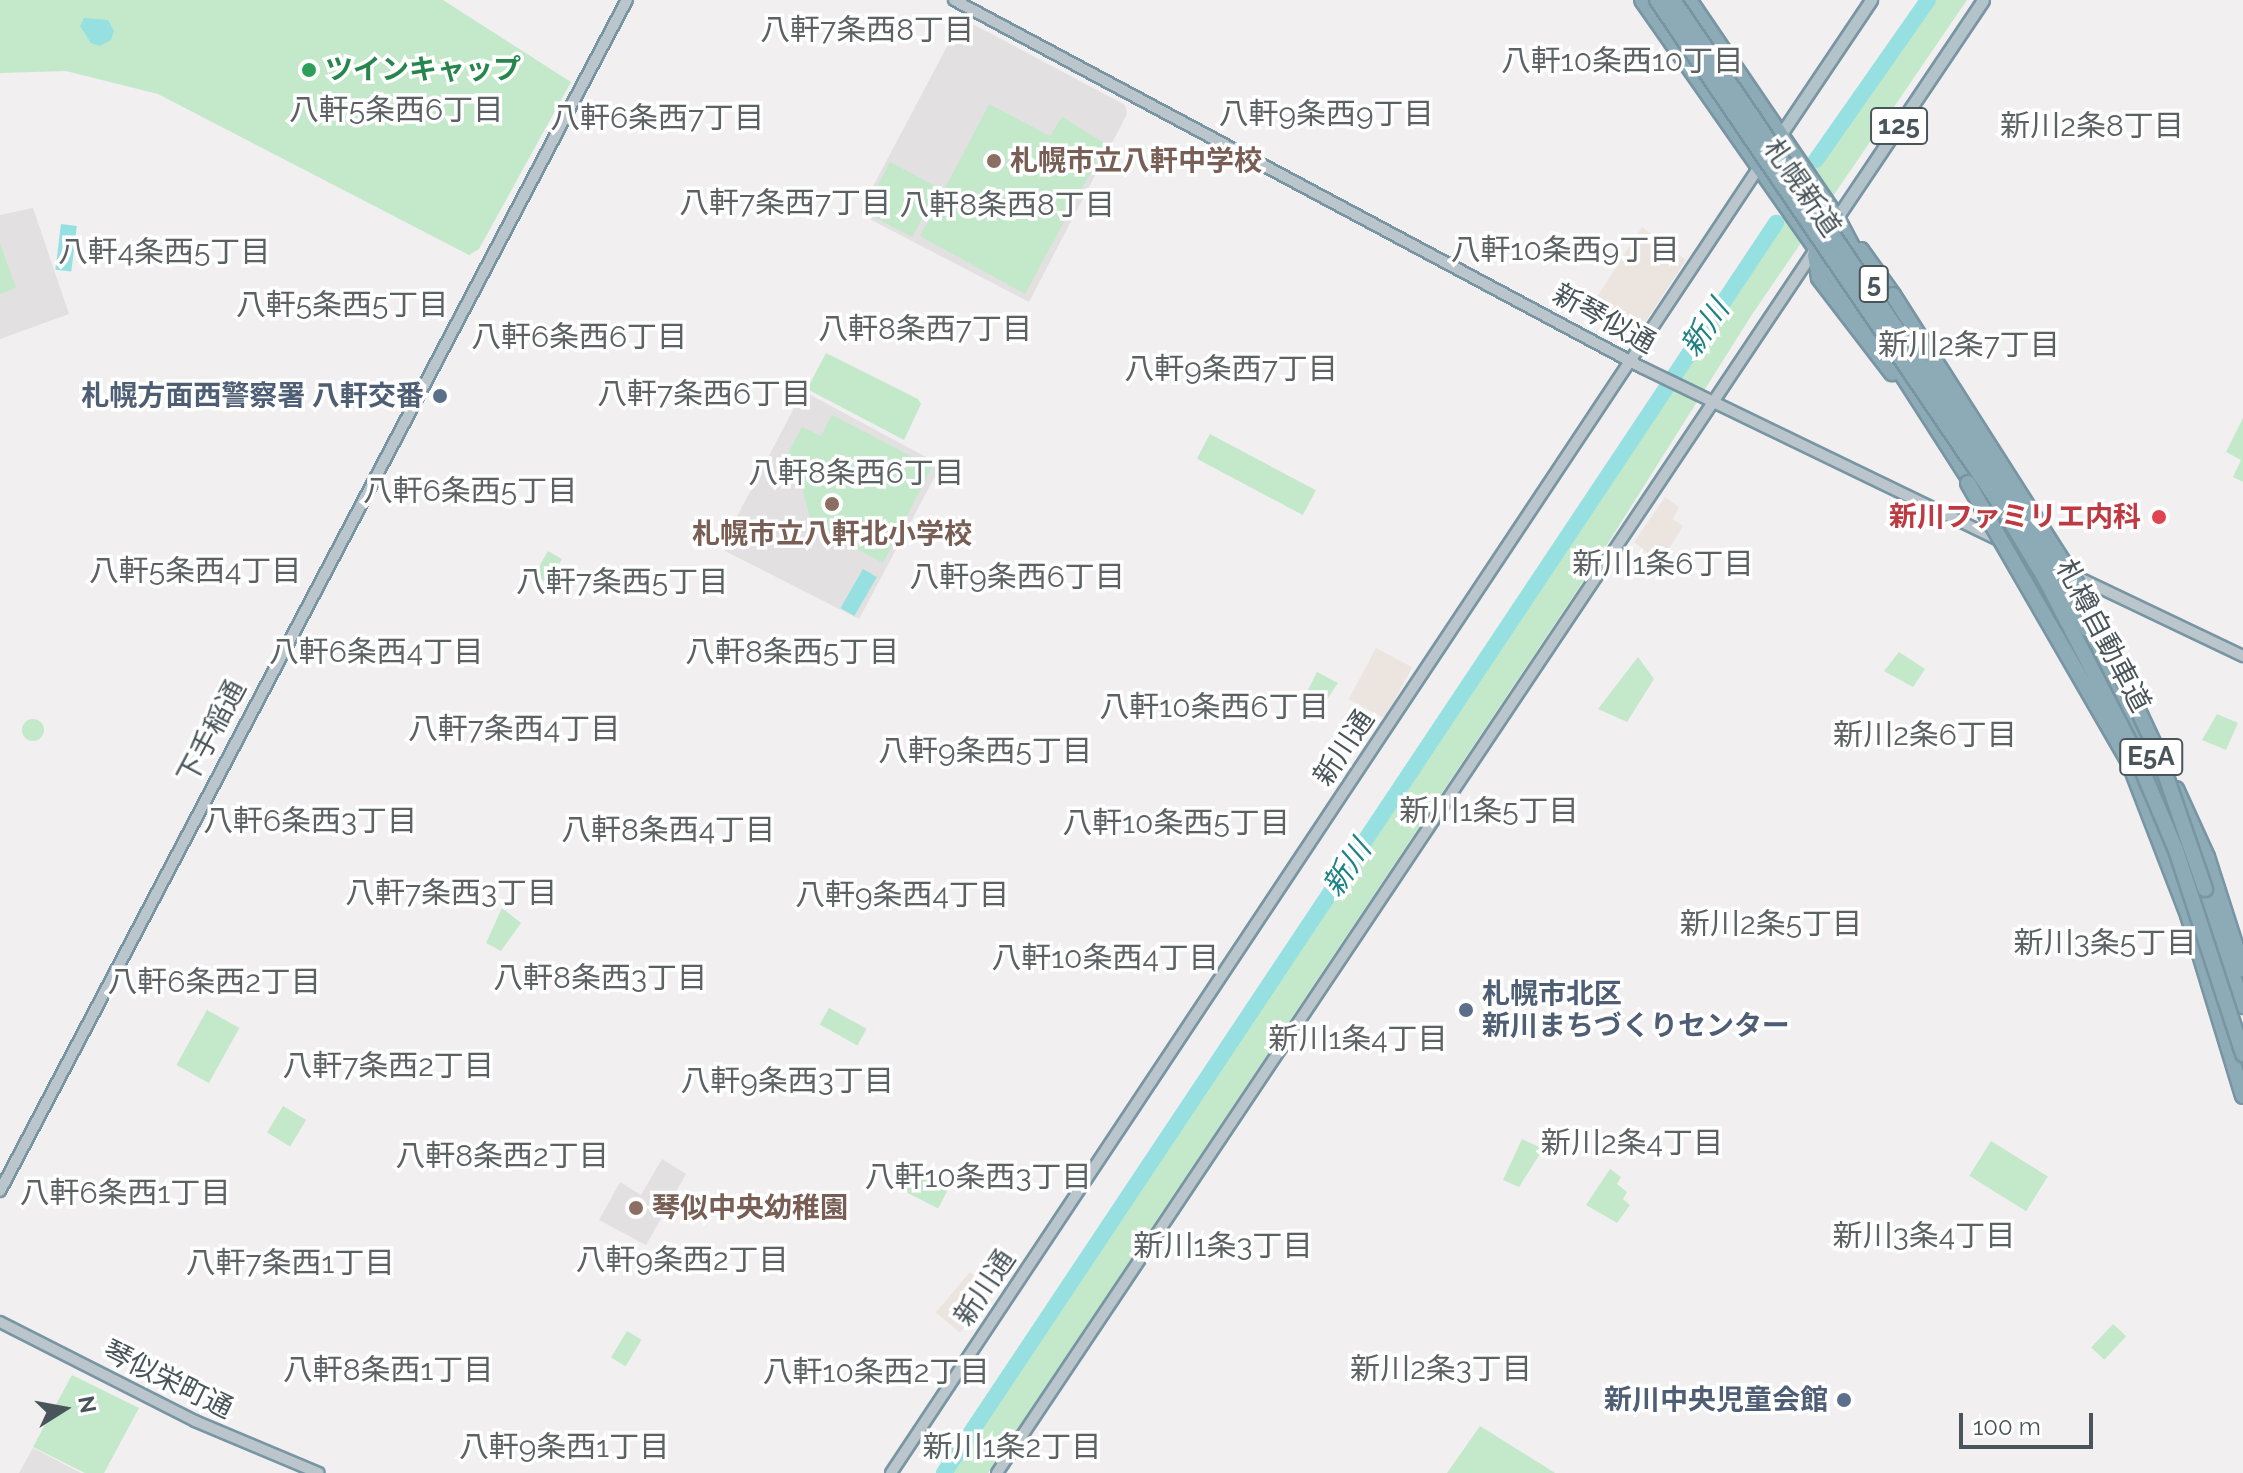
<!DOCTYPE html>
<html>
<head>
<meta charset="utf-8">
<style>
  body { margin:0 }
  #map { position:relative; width:2243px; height:1473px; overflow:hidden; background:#f1eff0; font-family:Raleway,"Noto Sans JP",sans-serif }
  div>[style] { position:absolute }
  .commercial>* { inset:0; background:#ece5df; transform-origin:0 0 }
  .education>* { inset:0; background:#e2e0e1 }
  .green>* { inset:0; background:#c3e9ca; transform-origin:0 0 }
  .round { border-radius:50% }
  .water>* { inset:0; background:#96e0e1; transform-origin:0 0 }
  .river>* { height:16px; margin:-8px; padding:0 8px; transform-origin:8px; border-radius:8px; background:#96e0e1 }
  .roads { filter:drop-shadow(2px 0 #7895a3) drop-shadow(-2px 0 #7895a3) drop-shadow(0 2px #7895a3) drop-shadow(0 -2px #7895a3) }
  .secondary>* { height:10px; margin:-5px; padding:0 5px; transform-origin:5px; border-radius:5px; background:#bac6cb }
  .primary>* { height:11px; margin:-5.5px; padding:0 5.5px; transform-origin:5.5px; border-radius:5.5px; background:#b2c3ca }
  .highway>* { height:14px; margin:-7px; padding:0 7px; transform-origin:7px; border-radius:7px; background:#8daab7 }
  .bridges { filter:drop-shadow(2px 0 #7895a3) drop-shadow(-2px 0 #7895a3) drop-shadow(0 2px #7895a3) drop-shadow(0 -2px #7895a3) }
  .highway-bridge>* { height:14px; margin:-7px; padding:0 7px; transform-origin:7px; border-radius:7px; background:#8daab7 }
  .dots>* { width:22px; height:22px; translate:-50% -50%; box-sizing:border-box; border:4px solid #fff; border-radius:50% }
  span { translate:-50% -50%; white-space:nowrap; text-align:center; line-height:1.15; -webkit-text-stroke:7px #fff; paint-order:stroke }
  .shield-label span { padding:2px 6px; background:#fff; border:2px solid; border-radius:6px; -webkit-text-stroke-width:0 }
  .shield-label { font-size:26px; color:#49555a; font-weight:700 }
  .leisure-label { font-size:28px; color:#27864d; font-weight:700 }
  .left { translate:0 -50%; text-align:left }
  .education-label { font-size:28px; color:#785e54; font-weight:700 }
  .street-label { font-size:28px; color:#49555a }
  .service-label { font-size:28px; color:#4e5e75; font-weight:700 }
  .right { translate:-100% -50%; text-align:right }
  .health-label { font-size:28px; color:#be3a42; font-weight:700 }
  .neighbourhood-label { font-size:30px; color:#5c6163 }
  .water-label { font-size:30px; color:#1d8284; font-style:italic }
  .north { position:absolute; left:24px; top:1369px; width:80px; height:80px; -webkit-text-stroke:6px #fff; paint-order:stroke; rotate:79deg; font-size:22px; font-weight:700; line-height:32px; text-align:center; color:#49555a }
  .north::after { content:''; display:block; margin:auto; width:28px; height:36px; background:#49555a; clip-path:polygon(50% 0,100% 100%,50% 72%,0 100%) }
  .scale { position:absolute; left:1959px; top:1413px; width:134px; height:36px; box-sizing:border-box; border:4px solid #49555a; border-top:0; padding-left:10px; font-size:24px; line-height:28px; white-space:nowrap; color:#49555a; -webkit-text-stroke:6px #fff; paint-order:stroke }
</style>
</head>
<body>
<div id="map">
  <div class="commercial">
    <i style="clip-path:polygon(1642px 227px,1686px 260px,1642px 327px,1622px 332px,1606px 328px,1572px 310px,1580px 296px,1593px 303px)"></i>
    <i style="clip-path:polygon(1665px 497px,1679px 507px,1673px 519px,1683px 526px,1660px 563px,1634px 542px)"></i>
    <i style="left:1376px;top:648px;width:41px;height:58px;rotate:28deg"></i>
    <i style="left:970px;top:1272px;width:31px;height:53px;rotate:40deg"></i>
  </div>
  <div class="education">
    <i style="clip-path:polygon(967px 21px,1125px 105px,1127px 114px,1029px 302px,862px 215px,861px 209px,960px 22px)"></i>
    <i style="clip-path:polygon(33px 208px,69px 314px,0 339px,0 215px)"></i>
    <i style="clip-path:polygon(803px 391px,941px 465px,859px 619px,725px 551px,723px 543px)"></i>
    <i style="clip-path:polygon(662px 1159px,686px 1174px,646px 1245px,599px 1220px,620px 1182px,641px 1195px)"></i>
    <i style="clip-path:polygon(33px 1448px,81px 1473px,19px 1473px)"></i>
  </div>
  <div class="green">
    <i style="clip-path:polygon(0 0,443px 0,571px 82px,479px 249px,469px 255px,158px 94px,66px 71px,0 73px)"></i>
    <i style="clip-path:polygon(1934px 0,1967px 0,1751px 316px,1598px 559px,988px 1473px,948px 1473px,1821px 160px)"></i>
    <i style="clip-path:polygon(989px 104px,1050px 136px,1062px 117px,1106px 144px,1025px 294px,920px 236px)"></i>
    <i style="left:890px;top:162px;width:55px;height:56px;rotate:28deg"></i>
    <i style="clip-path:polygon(0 243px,16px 288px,0 294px)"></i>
    <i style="clip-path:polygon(826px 353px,918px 399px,921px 404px,904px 440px,807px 389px)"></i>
    <i style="clip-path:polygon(832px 415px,932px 467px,883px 563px,812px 526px,801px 483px,779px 470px,802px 427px,821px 436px)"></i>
    <i style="clip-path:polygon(2243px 418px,2243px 482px,2233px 477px,2241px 460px,2226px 452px)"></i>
    <i style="left:1210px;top:434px;width:120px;height:28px;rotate:28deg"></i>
    <i style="left:548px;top:551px;width:16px;height:28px;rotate:30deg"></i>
    <i style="clip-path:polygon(1899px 652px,1925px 669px,1913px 687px,1884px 671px)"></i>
    <i style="clip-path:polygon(1638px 657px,1654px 679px,1627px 722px,1598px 709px)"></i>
    <i style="clip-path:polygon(1317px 672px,1338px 683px,1317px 714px,1301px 704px)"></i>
    <i style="clip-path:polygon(2217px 714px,2238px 723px,2226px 750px,2202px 740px)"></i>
    <i class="round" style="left:22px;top:719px;width:22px;height:22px"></i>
    <i style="clip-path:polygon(502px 908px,521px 923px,501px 951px,486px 943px)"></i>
    <i style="left:829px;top:1008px;width:43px;height:19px;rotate:29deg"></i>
    <i style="left:207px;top:1010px;width:37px;height:63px;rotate:29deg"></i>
    <i style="left:283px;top:1106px;width:27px;height:31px;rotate:31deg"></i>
    <i style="clip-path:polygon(1522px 1139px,1543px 1149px,1519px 1187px,1503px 1180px)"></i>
    <i style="left:1991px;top:1141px;width:67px;height:41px;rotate:32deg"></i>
    <i style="clip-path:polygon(1610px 1169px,1621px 1177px,1617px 1184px,1627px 1192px,1623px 1199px,1630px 1205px,1617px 1223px,1586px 1205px)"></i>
    <i style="left:913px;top:1172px;width:39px;height:21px;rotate:27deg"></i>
    <i style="left:2113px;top:1324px;width:18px;height:32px;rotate:43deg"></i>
    <i style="left:627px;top:1331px;width:17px;height:31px;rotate:31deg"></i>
    <i style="clip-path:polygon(72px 1375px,139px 1408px,104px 1473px,85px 1473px,33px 1447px)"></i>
    <i style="clip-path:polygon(1480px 1426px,1555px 1473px,1447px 1473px)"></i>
  </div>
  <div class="water">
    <i style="clip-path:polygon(84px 18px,108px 20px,114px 31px,111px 40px,100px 46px,91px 43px,80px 26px)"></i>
    <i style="left:61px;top:224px;width:16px;height:46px;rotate:7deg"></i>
    <i style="left:863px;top:569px;width:16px;height:45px;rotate:30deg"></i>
  </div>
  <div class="river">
    <i style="left:1816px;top:160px;width:195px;rotate:-55deg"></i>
    <i style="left:944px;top:1473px;width:1502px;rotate:-56.35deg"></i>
  </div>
  <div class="roads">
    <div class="secondary">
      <i style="left:954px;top:0;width:781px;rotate:28.11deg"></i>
      <i style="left:1643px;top:368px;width:400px;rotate:25.8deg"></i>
      <i style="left:2071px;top:574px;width:191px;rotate:25.5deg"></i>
      <i style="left:0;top:1191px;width:1346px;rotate:-62.24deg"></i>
      <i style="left:0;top:1322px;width:219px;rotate:26.9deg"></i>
      <i style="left:195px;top:1421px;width:134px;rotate:22.8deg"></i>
      <i style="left:891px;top:1473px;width:1565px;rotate:-56.39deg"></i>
      <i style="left:997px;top:1473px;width:1470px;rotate:-56.23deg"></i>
    </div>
    <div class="primary">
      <i style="left:1777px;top:140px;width:169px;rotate:-56.1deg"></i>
      <i style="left:1834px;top:222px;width:267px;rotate:-56.1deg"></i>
    </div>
    <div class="highway">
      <i style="left:1642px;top:0;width:419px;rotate:55deg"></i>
      <i style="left:1882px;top:343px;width:328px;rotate:57.3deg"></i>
      <i style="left:1689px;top:0;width:263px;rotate:55.8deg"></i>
      <i style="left:1837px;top:218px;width:60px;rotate:62.2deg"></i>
      <i style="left:1861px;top:250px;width:55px;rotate:54.6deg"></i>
      <i style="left:1815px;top:255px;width:23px;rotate:80deg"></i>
      <i style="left:1819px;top:278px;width:120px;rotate:52.5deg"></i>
      <i style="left:2087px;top:629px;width:180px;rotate:64.3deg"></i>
      <i style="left:2124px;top:749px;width:178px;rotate:68.9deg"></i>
      <i style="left:2188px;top:915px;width:189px;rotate:73.1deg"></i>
      <i style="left:2176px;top:789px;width:75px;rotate:65.5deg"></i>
      <i style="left:2207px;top:857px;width:118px;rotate:72.2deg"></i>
      <i style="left:2201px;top:881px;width:132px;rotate:71.4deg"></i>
    </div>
  </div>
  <div class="bridges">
    <div class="highway-bridge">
      <i style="left:1657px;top:0;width:613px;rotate:55.77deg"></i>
      <i style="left:2002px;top:507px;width:87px;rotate:59deg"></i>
      <i style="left:2047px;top:582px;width:192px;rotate:62.8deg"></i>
      <i style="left:2135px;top:753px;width:105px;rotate:67.1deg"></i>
      <i style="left:2176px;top:850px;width:215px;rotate:71.8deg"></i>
      <i style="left:1673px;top:0;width:600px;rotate:55.81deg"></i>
      <i style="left:2010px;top:496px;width:154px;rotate:59.9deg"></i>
      <i style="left:1893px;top:295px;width:356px;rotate:57.5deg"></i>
      <i style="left:2084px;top:595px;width:174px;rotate:64.9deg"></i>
      <i style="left:2158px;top:753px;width:144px;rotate:70.9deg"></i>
      <i style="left:1968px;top:483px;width:318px;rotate:60deg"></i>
    </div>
  </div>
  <div class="dots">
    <i style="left:309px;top:70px;background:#2e9e5b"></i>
    <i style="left:994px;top:161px;background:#8d6e63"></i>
    <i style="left:440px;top:396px;background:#5c6f8a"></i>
    <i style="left:832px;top:504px;background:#8d6e63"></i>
    <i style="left:2159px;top:517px;background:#e0444e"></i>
    <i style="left:1466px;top:1010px;background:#5c6f8a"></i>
    <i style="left:636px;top:1208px;background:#8d6e63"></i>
    <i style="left:1844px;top:1400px;background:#5c6f8a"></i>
  </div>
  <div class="shield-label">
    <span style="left:1899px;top:126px">125</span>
    <span style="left:1874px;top:284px">5</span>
    <span style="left:2151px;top:757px">E5A</span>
  </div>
  <div class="leisure-label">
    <span class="left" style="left:325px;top:70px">ツインキャップ</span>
  </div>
  <div class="education-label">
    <span class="left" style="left:1010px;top:161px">札幌市立八軒中学校</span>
    <span style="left:832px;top:534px">札幌市立八軒北小学校</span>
    <span class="left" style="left:652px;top:1208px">琴似中央幼稚園</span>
  </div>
  <div class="street-label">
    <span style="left:1802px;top:188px;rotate:55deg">札幌新道</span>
    <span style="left:1604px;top:319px;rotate:29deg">新琴似通</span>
    <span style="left:2103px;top:636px;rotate:62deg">札樽自動車道</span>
    <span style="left:212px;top:732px;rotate:-62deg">下手稲通</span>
    <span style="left:1344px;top:748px;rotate:-56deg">新川通</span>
    <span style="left:985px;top:1288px;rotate:-56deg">新川通</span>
    <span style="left:168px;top:1380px;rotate:26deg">琴似栄町通</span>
  </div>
  <div class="service-label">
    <span class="right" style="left:424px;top:396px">札幌方面西警察署 八軒交番</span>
    <span class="left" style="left:1482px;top:1010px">札幌市北区<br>新川まちづくりセンター</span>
    <span class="right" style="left:1828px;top:1400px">新川中央児童会館</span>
  </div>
  <div class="health-label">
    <span class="right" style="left:2141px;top:517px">新川ファミリエ内科</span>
  </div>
  <div class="neighbourhood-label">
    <span style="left:867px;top:30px">八軒7条西8丁目</span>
    <span style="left:1622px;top:61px">八軒10条西10丁目</span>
    <span style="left:396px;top:110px">八軒5条西6丁目</span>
    <span style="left:1326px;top:114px">八軒9条西9丁目</span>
    <span style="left:657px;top:118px">八軒6条西7丁目</span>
    <span style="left:2092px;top:126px">新川2条8丁目</span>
    <span style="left:785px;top:203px">八軒7条西7丁目</span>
    <span style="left:1007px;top:205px">八軒8条西8丁目</span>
    <span style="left:1565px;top:250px">八軒10条西9丁目</span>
    <span style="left:164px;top:252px">八軒4条西5丁目</span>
    <span style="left:342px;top:305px">八軒5条西5丁目</span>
    <span style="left:925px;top:329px">八軒8条西7丁目</span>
    <span style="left:579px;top:337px">八軒6条西6丁目</span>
    <span style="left:1969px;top:345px">新川2条7丁目</span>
    <span style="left:1231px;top:369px">八軒9条西7丁目</span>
    <span style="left:704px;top:394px">八軒7条西6丁目</span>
    <span style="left:856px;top:473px">八軒8条西6丁目</span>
    <span style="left:470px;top:491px">八軒6条西5丁目</span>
    <span style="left:1663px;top:564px">新川1条6丁目</span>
    <span style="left:195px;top:571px">八軒5条西4丁目</span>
    <span style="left:1017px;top:577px">八軒9条西6丁目</span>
    <span style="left:622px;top:582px">八軒7条西5丁目</span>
    <span style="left:376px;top:652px">八軒6条西4丁目</span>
    <span style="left:792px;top:652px">八軒8条西5丁目</span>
    <span style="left:1214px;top:707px">八軒10条西6丁目</span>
    <span style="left:514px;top:729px">八軒7条西4丁目</span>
    <span style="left:1925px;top:735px">新川2条6丁目</span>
    <span style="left:985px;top:751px">八軒9条西5丁目</span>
    <span style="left:1489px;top:811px">新川1条5丁目</span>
    <span style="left:310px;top:821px">八軒6条西3丁目</span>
    <span style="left:1176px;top:823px">八軒10条西5丁目</span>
    <span style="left:668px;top:830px">八軒8条西4丁目</span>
    <span style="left:451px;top:893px">八軒7条西3丁目</span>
    <span style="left:902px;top:895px">八軒9条西4丁目</span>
    <span style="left:1771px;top:924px">新川2条5丁目</span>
    <span style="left:2105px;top:943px">新川3条5丁目</span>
    <span style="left:1105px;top:958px">八軒10条西4丁目</span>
    <span style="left:600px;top:978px">八軒8条西3丁目</span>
    <span style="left:214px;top:982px">八軒6条西2丁目</span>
    <span style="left:1358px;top:1039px">新川1条4丁目</span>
    <span style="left:388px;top:1066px">八軒7条西2丁目</span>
    <span style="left:787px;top:1081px">八軒9条西3丁目</span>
    <span style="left:1632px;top:1143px">新川2条4丁目</span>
    <span style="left:502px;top:1156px">八軒8条西2丁目</span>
    <span style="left:978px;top:1177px">八軒10条西3丁目</span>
    <span style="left:125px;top:1193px">八軒6条西1丁目</span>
    <span style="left:1924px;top:1236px">新川3条4丁目</span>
    <span style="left:1223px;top:1246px">新川1条3丁目</span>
    <span style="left:682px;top:1260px">八軒9条西2丁目</span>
    <span style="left:290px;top:1263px">八軒7条西1丁目</span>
    <span style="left:1441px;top:1369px">新川2条3丁目</span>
    <span style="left:388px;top:1370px">八軒8条西1丁目</span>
    <span style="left:876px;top:1372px">八軒10条西2丁目</span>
    <span style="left:564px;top:1447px">八軒9条西1丁目</span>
    <span style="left:1012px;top:1447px">新川1条2丁目</span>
  </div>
  <div class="water-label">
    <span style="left:1705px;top:328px;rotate:-56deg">新川</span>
    <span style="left:1347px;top:868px;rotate:-56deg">新川</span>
  </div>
  <div class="north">N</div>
  <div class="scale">100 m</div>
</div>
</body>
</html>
